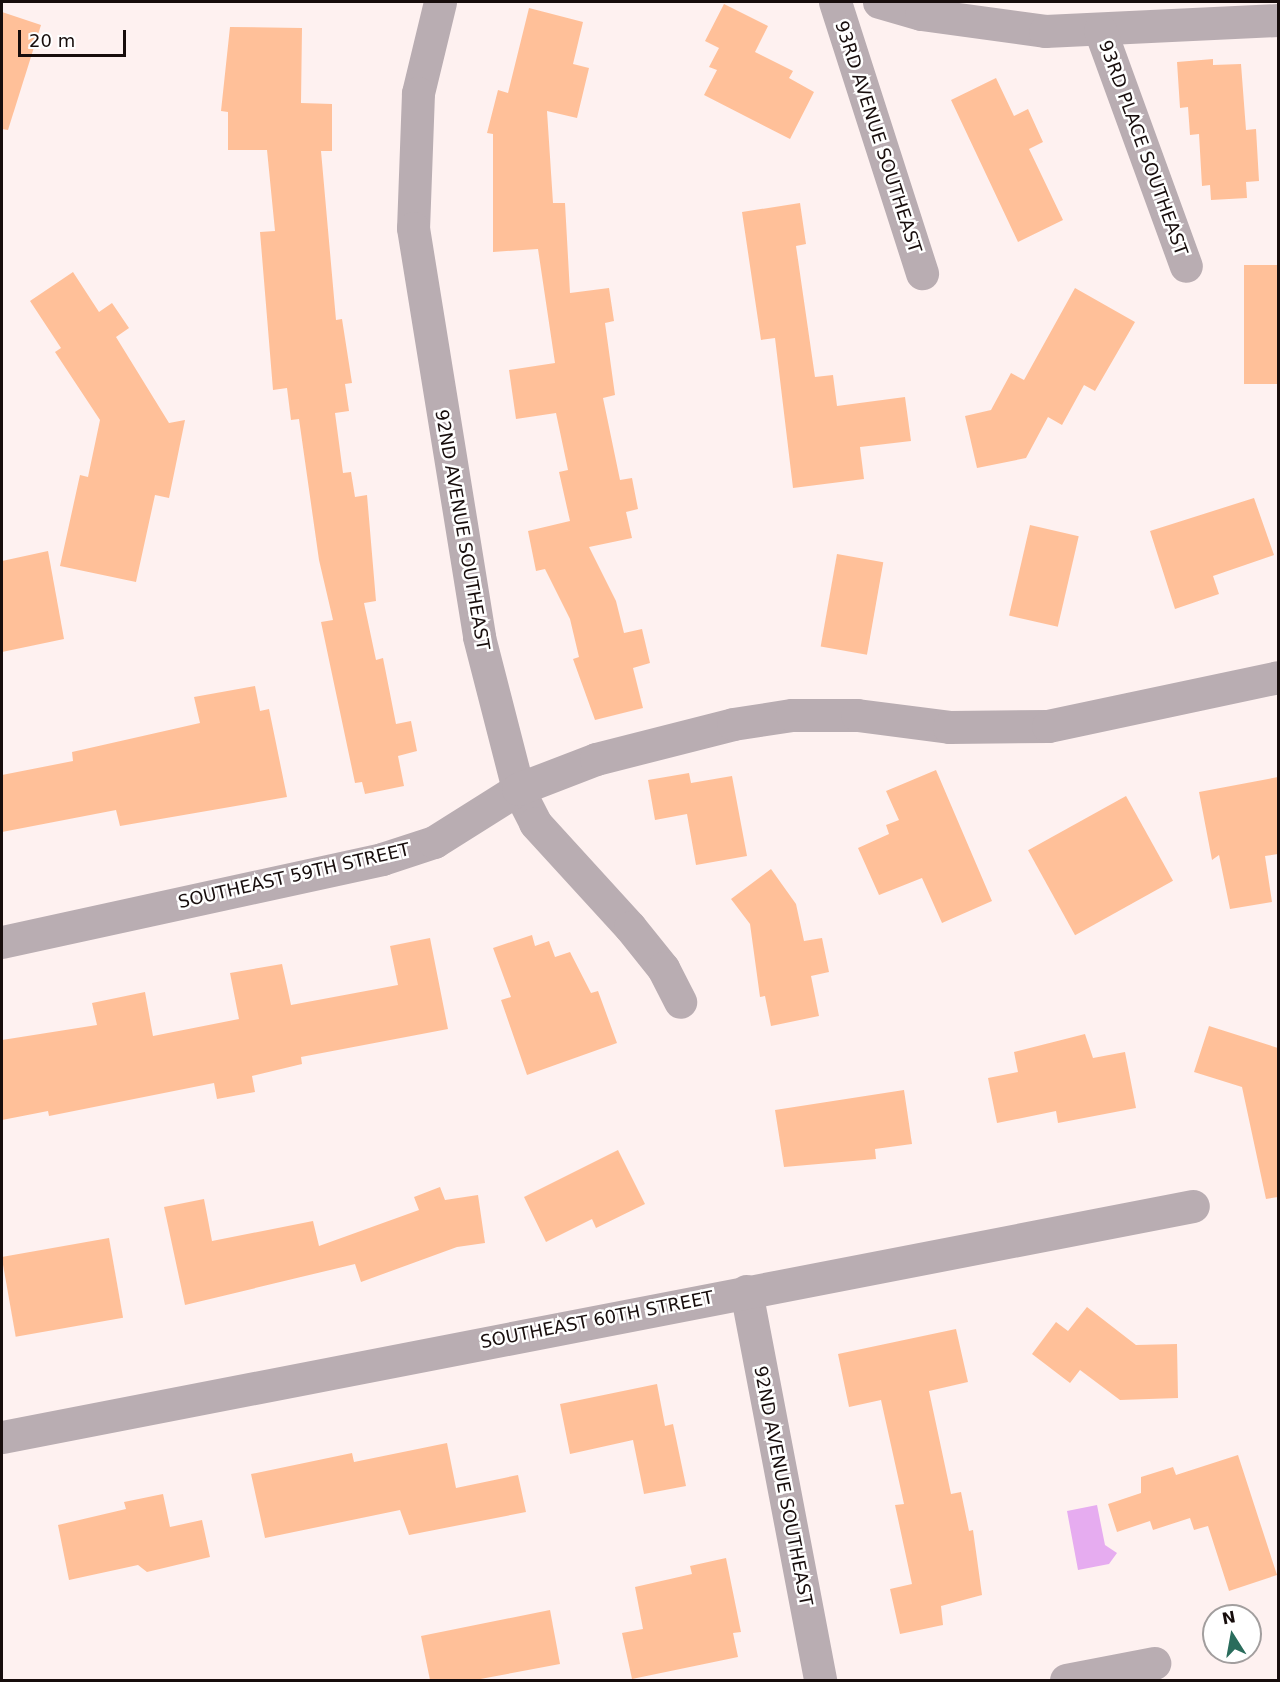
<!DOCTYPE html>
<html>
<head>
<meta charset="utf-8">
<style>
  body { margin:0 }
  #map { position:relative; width:1280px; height:1682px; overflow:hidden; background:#fef1f0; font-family:"DejaVu Sans",sans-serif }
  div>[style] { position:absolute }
  .water>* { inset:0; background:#e6acf0 }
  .building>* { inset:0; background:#ffc099; transform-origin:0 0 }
  .street>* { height:33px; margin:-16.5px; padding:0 16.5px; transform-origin:16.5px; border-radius:16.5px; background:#b9adb2 }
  span { translate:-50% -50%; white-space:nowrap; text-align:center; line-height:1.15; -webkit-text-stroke:5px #fff; paint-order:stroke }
  .street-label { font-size:18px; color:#170d0c }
  .frame { position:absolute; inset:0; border:3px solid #170d0c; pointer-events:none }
  .north { position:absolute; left:1202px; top:1604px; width:60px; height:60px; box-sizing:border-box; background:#fff; border:2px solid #a29e9e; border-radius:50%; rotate:349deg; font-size:16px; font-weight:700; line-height:24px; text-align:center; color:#170d0c }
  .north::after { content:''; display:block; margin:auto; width:21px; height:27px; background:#2a6c5c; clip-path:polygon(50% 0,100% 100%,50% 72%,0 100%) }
  .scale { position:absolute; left:18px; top:30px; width:108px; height:27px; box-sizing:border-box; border:3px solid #170d0c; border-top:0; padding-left:8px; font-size:18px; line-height:21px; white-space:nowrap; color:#170d0c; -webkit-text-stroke:4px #fff; paint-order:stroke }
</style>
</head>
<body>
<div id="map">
  <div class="water">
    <i style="clip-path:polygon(1097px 1505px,1105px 1545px,1117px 1553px,1109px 1564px,1078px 1570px,1067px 1511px)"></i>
  </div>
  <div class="building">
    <i style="clip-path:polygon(724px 4px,768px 26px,755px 52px,793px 71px,789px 78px,814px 92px,790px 139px,704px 95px,717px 70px,709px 67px,719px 48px,705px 41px)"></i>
    <i style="clip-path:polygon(529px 8px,583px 22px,573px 64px,589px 68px,577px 118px,547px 111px,553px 203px,565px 203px,570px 293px,609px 288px,614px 321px,605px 323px,615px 395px,603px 398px,620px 480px,632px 478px,638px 509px,626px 512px,632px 538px,589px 547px,616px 601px,624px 633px,642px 629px,650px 663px,633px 668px,643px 708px,595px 720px,573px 659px,579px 657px,570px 619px,545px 569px,536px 571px,528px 531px,570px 521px,559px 472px,568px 470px,556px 413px,516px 419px,509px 370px,555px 363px,538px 249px,493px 252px,493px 134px,487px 133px,498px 90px,508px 93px)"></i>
    <i style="clip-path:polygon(2px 12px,41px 25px,8px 130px,2px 129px)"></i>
    <i style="clip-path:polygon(230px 27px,302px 28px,301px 103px,332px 104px,332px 151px,321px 151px,336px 320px,342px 319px,352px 383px,345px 384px,349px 411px,335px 413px,343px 473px,351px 472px,355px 497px,367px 495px,376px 601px,364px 603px,376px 660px,383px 658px,396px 724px,411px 721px,417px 751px,398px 756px,404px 786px,365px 794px,362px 782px,355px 783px,321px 622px,333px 620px,319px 560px,299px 419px,291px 420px,287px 388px,273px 390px,260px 232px,275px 231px,267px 150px,228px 150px,228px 112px,221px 111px)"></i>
    <i style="clip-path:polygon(1213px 59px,1213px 65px,1241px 64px,1246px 130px,1256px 129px,1259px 181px,1246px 182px,1247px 198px,1211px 200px,1210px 185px,1202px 186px,1199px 134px,1190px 135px,1188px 107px,1180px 108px,1177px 62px)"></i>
    <i style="clip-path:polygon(996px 78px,1014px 116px,1028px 109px,1043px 142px,1029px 149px,1063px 220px,1018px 242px,951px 100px)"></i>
    <i style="clip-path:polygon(800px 203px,806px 244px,796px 246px,815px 377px,833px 375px,837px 406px,905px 397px,911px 441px,860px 447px,864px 479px,793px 488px,775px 338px,761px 340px,742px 212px)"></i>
    <i style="left:1278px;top:265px;width:119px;height:34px;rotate:90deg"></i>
    <i style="clip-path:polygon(73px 272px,99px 312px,112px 303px,129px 328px,116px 337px,169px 423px,185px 420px,169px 498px,155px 495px,136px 582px,60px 566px,80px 475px,88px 477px,100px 420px,55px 352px,61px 348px,30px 301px)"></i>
    <i style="clip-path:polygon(1075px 288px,1135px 322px,1095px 391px,1084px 385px,1062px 425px,1048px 417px,1026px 458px,977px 468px,965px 416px,991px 410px,1011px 373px,1024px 380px)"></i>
    <i style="clip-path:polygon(1254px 498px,1274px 555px,1213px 576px,1219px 594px,1175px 609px,1150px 531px)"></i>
    <i style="left:1030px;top:525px;width:50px;height:93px;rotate:13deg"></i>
    <i style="clip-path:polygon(48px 551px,64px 639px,2px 652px,2px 561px)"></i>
    <i style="left:837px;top:554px;width:47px;height:94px;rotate:10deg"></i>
    <i style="clip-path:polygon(255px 686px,260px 711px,269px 709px,287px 797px,120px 826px,116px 810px,2px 832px,2px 775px,73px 761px,72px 752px,200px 723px,194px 697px)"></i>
    <i style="clip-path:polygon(936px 770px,992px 901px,942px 923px,922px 878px,879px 895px,858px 848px,889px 834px,886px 825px,899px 820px,886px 791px)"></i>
    <i style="clip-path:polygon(689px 773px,691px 783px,732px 776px,747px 856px,696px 865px,687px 814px,655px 820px,648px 780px)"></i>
    <i style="clip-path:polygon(1278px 777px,1278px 854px,1265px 856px,1272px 902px,1230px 909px,1219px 855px,1212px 860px,1199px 792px)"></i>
    <i style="left:1126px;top:796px;width:97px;height:112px;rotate:61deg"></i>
    <i style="clip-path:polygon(771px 869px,796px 904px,804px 941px,822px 938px,829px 972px,811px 976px,819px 1016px,771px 1026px,765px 996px,760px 997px,750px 924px,731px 899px)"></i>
    <i style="clip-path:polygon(532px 935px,535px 946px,549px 941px,555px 957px,570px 952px,591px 993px,598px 991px,617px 1043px,527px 1075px,501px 1000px,511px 997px,493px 948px)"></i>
    <i style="clip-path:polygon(430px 938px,448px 1029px,301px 1057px,302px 1064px,252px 1076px,255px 1092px,217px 1099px,214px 1083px,49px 1116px,48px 1111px,2px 1120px,2px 1040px,97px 1025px,92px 1003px,145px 992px,153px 1036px,239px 1019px,230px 973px,282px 964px,291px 1005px,398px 985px,390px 946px)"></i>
    <i style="clip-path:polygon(1209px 1026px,1278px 1048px,1278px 1197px,1266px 1199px,1242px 1087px,1194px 1072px)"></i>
    <i style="clip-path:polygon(1085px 1034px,1093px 1058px,1125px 1052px,1136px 1108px,1058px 1123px,1056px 1111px,997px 1123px,988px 1078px,1018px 1072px,1014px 1052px)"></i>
    <i style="clip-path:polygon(904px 1090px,912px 1144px,875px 1149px,876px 1159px,784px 1167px,775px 1110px)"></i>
    <i style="clip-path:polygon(618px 1150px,645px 1204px,596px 1228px,592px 1219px,546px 1242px,524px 1197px)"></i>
    <i style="clip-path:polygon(440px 1187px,445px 1200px,478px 1195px,485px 1243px,457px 1247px,361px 1282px,355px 1264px,185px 1305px,164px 1207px,204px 1199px,212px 1241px,313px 1221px,319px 1246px,419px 1210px,414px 1197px)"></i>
    <i style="left:109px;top:1238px;width:81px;height:109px;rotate:80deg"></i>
    <i style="clip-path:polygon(1087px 1307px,1136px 1345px,1177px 1344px,1178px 1398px,1120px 1400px,1080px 1370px,1070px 1383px,1032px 1354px,1056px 1322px,1068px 1331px)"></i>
    <i style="clip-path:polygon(956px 1329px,968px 1382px,929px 1391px,951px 1494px,961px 1492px,969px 1531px,973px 1530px,982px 1595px,941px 1606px,943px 1625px,900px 1634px,890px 1589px,912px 1584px,895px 1505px,904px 1504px,881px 1400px,849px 1407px,838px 1354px)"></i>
    <i style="clip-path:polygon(657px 1384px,665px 1426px,673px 1424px,686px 1486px,644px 1494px,633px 1440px,570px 1454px,560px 1404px)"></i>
    <i style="clip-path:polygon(447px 1443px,456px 1488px,518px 1475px,526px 1512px,409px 1535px,400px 1510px,265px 1538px,251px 1474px,352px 1453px,354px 1462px)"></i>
    <i style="clip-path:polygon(1238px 1455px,1277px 1575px,1229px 1591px,1208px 1526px,1194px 1530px,1190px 1518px,1153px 1530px,1150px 1521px,1117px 1532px,1108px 1504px,1141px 1493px,1141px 1477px,1173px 1467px,1176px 1475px)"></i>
    <i style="clip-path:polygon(163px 1494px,170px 1527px,202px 1520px,210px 1557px,147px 1572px,138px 1565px,69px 1580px,58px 1525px,126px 1509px,124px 1502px)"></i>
    <i style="clip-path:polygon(726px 1558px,741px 1632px,733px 1633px,738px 1657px,632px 1679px,622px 1633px,643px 1629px,635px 1587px,692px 1574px,690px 1566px)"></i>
    <i style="clip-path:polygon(550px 1610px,560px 1664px,475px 1680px,430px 1680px,421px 1636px)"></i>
  </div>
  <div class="street">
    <i style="left:440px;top:2px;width:94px;rotate:103.6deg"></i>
    <i style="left:418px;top:93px;width:135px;rotate:92.1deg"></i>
    <i style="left:413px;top:228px;width:414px;rotate:80.8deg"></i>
    <i style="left:479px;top:637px;width:157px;rotate:75.6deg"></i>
    <i style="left:518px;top:789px;width:38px;rotate:63deg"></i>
    <i style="left:535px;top:823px;width:141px;rotate:47.6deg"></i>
    <i style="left:630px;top:927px;width:53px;rotate:51.2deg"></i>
    <i style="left:663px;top:968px;width:38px;rotate:63deg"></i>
    <i style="left:835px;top:2px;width:285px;rotate:72.2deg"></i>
    <i style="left:879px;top:2px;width:44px;rotate:15.9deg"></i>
    <i style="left:921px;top:14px;width:125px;rotate:7.8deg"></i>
    <i style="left:1045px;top:31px;width:233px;rotate:-2.7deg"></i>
    <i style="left:1100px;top:30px;width:251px;rotate:70deg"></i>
    <i style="left:2px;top:942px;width:389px;rotate:-12.3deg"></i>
    <i style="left:382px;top:859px;width:55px;rotate:-18.1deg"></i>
    <i style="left:434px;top:842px;width:99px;rotate:-32.2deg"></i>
    <i style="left:518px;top:789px;width:84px;rotate:-21deg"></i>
    <i style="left:596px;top:759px;width:141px;rotate:-14.3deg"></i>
    <i style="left:733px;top:724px;width:60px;rotate:-8.7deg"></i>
    <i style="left:792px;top:715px;width:65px"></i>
    <i style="left:857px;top:715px;width:93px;rotate:7.4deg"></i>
    <i style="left:949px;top:727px;width:99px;rotate:-0.6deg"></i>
    <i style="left:1048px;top:726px;width:235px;rotate:-12deg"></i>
    <i style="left:746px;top:1291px;width:396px;rotate:79.2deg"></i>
    <i style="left:2px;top:1437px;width:1213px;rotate:-10.98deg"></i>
    <i style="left:1066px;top:1680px;width:90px;rotate:-10.9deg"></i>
  </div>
  <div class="street-label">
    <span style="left:878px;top:137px;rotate:72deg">93RD AVENUE SOUTHEAST</span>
    <span style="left:1143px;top:148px;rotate:70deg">93RD PLACE SOUTHEAST</span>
    <span style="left:462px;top:530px;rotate:80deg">92ND AVENUE SOUTHEAST</span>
    <span style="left:294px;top:876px;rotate:-13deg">SOUTHEAST 59TH STREET</span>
    <span style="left:597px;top:1320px;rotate:-11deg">SOUTHEAST 60TH STREET</span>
    <span style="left:783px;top:1486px;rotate:79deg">92ND AVENUE SOUTHEAST</span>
  </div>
  <div class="frame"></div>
  <div class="north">N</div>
  <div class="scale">20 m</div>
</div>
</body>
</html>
